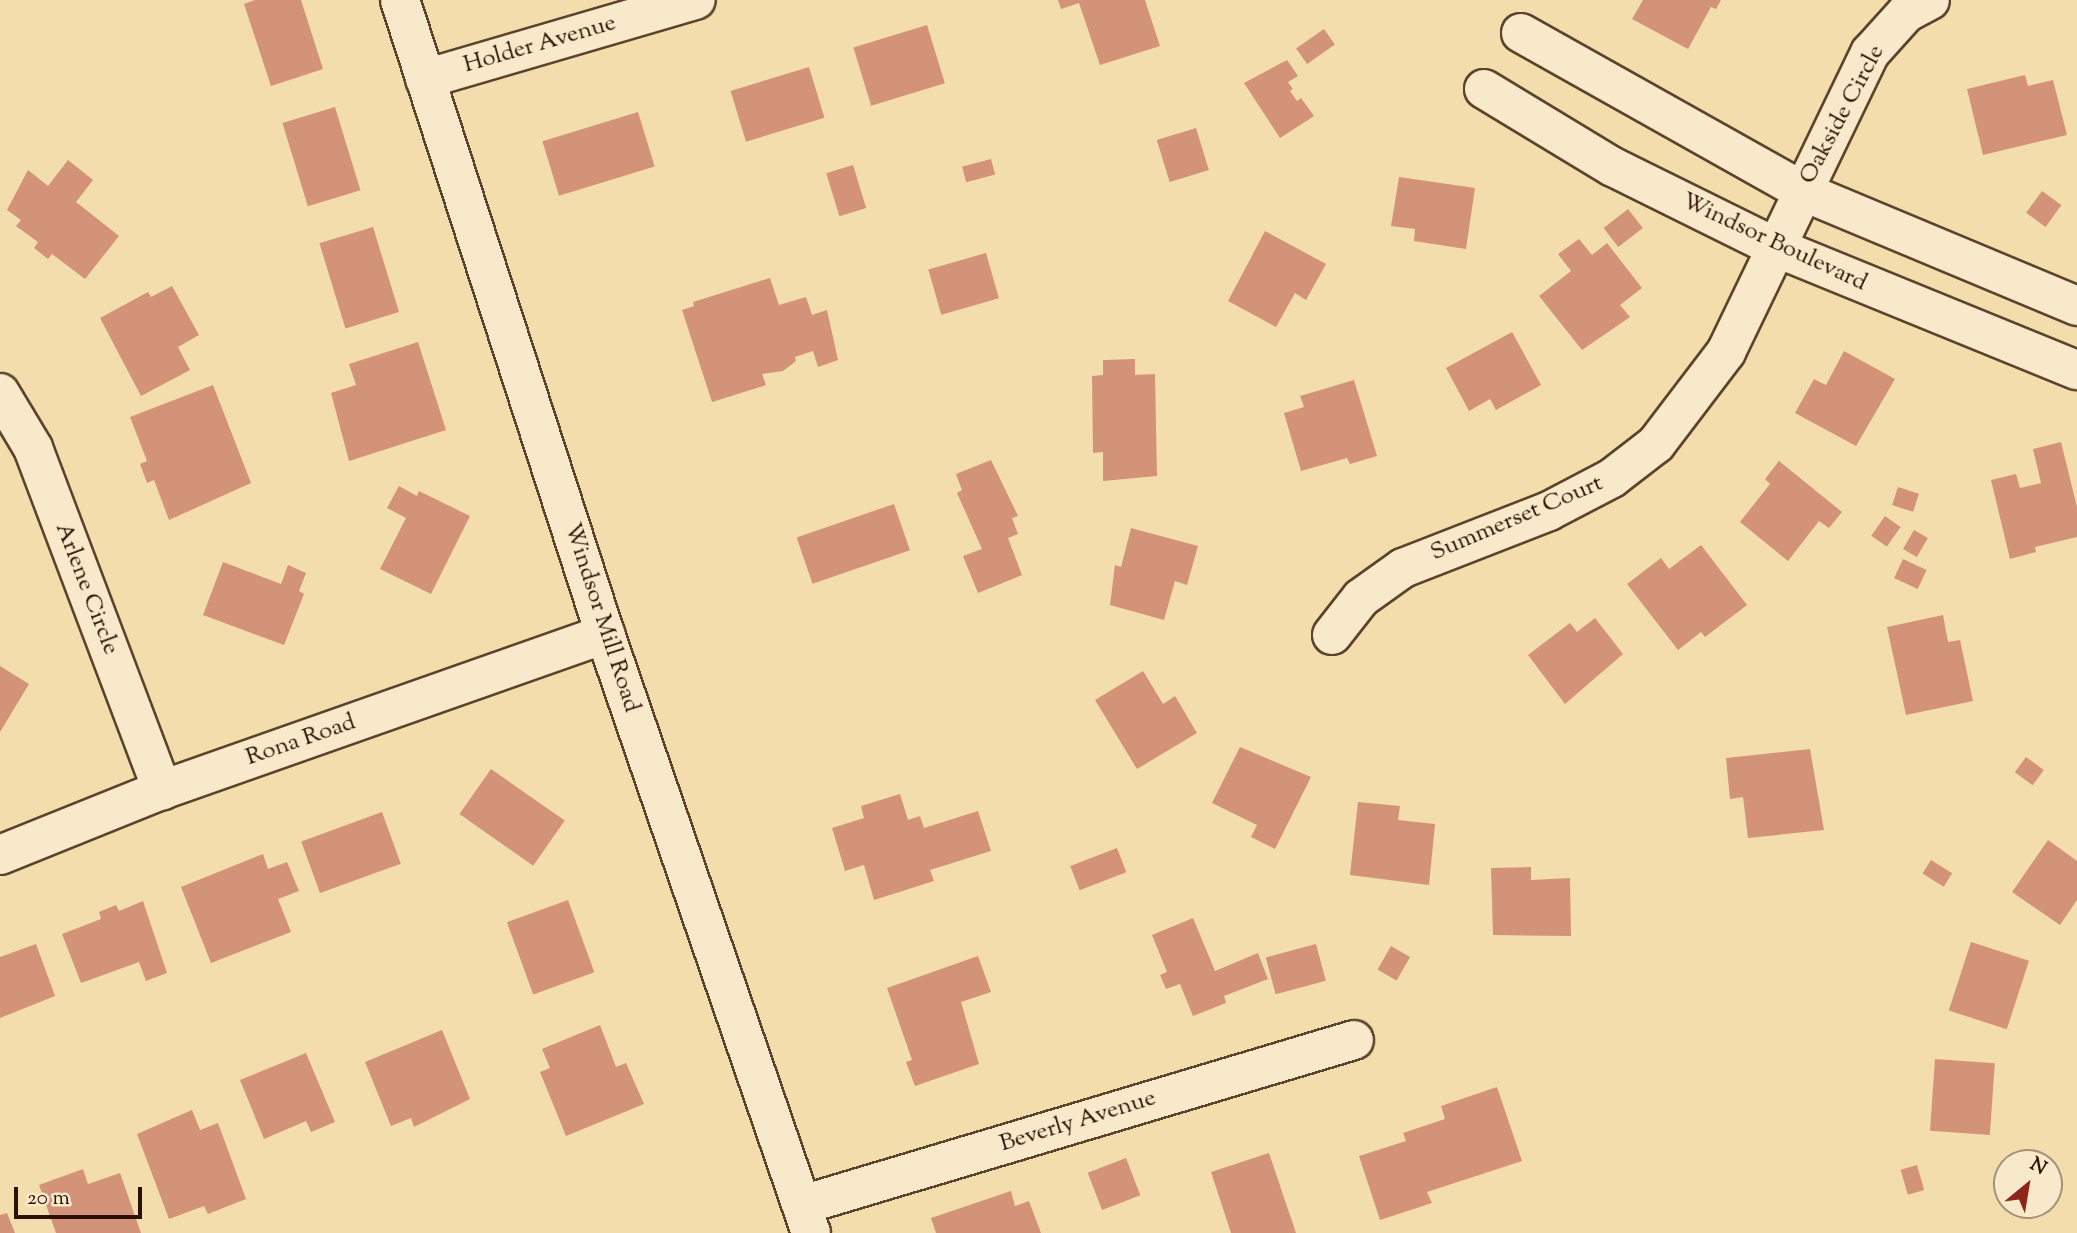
<!DOCTYPE html>
<html>
<head>
<meta charset="utf-8">
<style>
  body { margin:0 }
  #map { position:relative; width:2077px; height:1233px; overflow:hidden; background:#f3ddad; font-family:"Sorts Mill Goudy",serif }
  div>[style] { position:absolute }
  .building>* { inset:0; background:#d39379; transform-origin:0 0 }
  .roads { filter:drop-shadow(2px 0 #5d432b) drop-shadow(-2px 0 #5d432b) drop-shadow(0 2px #5d432b) drop-shadow(0 -2px #5d432b) }
  .street>* { height:38px; margin:-19px; padding:0 19px; transform-origin:19px; border-radius:19px; background:#f7e9ca }
  .secondary>* { height:38px; margin:-19px; padding:0 19px; transform-origin:19px; border-radius:19px; background:#f7e9ca }
  span { translate:-50% -50%; white-space:nowrap; text-align:center; line-height:1.15; -webkit-text-stroke:5px #f7e9ca; paint-order:stroke }
  .street-label { font-size:24px; color:#2b1000 }
  .north { position:absolute; left:1993px; top:1149px; width:70px; height:70px; box-sizing:border-box; background:#f7e9ca; border:2px solid #a59279; border-radius:50%; rotate:30deg; font-size:19px; font-weight:700; line-height:28px; text-align:center; color:#2b1000 }
  .north::after { content:''; display:block; margin:auto; width:24px; height:32px; background:#8f2418; clip-path:polygon(50% 0,100% 100%,50% 72%,0 100%) }
  .scale { position:absolute; left:14px; top:1187px; width:128px; height:32px; box-sizing:border-box; border:4px solid #2b1000; border-top:0; padding-left:9px; font-size:21px; line-height:24px; white-space:nowrap; color:#2b1000; -webkit-text-stroke:5px #f7e9ca; paint-order:stroke }
</style>
</head>
<body>
<div id="map">
  <div class="building">
    <i style="clip-path:polygon(255px 0,301px 0,323px 69px,271px 86px,244px 4px)"></i>
    <i style="clip-path:polygon(1058px 0,1145px 0,1160px 46px,1100px 65px,1079px 3px,1061px 9px)"></i>
    <i style="clip-path:polygon(1643px 0,1721px 0,1716px 9px,1711px 7px,1688px 49px,1632px 19px)"></i>
    <i style="left:927px;top:25px;width:61px;height:77px;rotate:73deg"></i>
    <i style="left:1324px;top:29px;width:19px;height:34px;rotate:55deg"></i>
    <i style="clip-path:polygon(1287px 60px,1298px 76px,1288px 82px,1293px 89px,1290px 91px,1297px 101px,1301px 98px,1314px 116px,1280px 138px,1244px 83px)"></i>
    <i style="left:809px;top:67px;width:53px;height:82px;rotate:73deg"></i>
    <i style="clip-path:polygon(2025px 75px,2028px 86px,2053px 80px,2067px 135px,1983px 155px,1967px 89px)"></i>
    <i style="left:335px;top:107px;width:87px;height:55px;rotate:73deg"></i>
    <i style="left:638px;top:112px;width:57px;height:100px;rotate:73deg"></i>
    <i style="left:1196px;top:128px;width:44px;height:41px;rotate:73deg"></i>
    <i style="left:991px;top:159px;width:16px;height:30px;rotate:75deg"></i>
    <i style="clip-path:polygon(68px 160px,93px 180px,76px 202px,119px 236px,85px 279px,52px 254px,48px 259px,34px 248px,38px 242px,16px 226px,21px 220px,7px 210px,28px 170px,48px 186px)"></i>
    <i style="left:853px;top:165px;width:45px;height:28px;rotate:73deg"></i>
    <i style="clip-path:polygon(1399px 177px,1475px 188px,1466px 249px,1414px 241px,1415px 229px,1391px 226px)"></i>
    <i style="left:2042px;top:191px;width:24px;height:27px;rotate:36deg"></i>
    <i style="left:1628px;top:209px;width:24px;height:31px;rotate:52deg"></i>
    <i style="left:373px;top:227px;width:89px;height:56px;rotate:73deg"></i>
    <i style="clip-path:polygon(1265px 231px,1326px 264px,1306px 300px,1295px 293px,1276px 327px,1228px 301px)"></i>
    <i style="clip-path:polygon(1579px 239px,1592px 255px,1607px 243px,1642px 288px,1620px 305px,1630px 317px,1582px 350px,1539px 296px,1571px 271px,1558px 254px)"></i>
    <i style="left:986px;top:253px;width:47px;height:60px;rotate:74deg"></i>
    <i style="clip-path:polygon(770px 278px,779px 305px,806px 297px,812px 315px,827px 310px,838px 360px,818px 367px,813px 351px,795px 357px,796px 361px,783px 371px,762px 374px,766px 385px,712px 402px,682px 310px,694px 306px,693px 302px)"></i>
    <i style="clip-path:polygon(172px 286px,199px 335px,178px 347px,190px 370px,141px 396px,100px 318px,148px 292px,151px 297px)"></i>
    <i style="clip-path:polygon(1512px 332px,1541px 385px,1496px 410px,1490px 399px,1469px 411px,1446px 368px)"></i>
    <i style="clip-path:polygon(418px 342px,446px 430px,349px 461px,331px 393px,356px 385px,349px 364px)"></i>
    <i style="clip-path:polygon(1844px 351px,1895px 379px,1856px 446px,1795px 413px,1814px 379px,1826px 385px)"></i>
    <i style="clip-path:polygon(1135px 359px,1135px 375px,1155px 374px,1157px 476px,1103px 481px,1103px 452px,1093px 453px,1092px 376px,1103px 375px,1103px 360px)"></i>
    <i style="clip-path:polygon(1354px 380px,1377px 456px,1350px 464px,1347px 458px,1301px 471px,1284px 413px,1304px 407px,1300px 396px)"></i>
    <i style="clip-path:polygon(213px 385px,251px 483px,169px 520px,154px 480px,147px 483px,140px 464px,147px 461px,130px 417px)"></i>
    <i style="clip-path:polygon(2061px 442px,2077px 507px,2077px 537px,2035px 547px,2036px 552px,2010px 559px,1991px 480px,2016px 474px,2020px 488px,2041px 483px,2033px 449px)"></i>
    <i style="clip-path:polygon(991px 460px,1018px 516px,1012px 518px,1018px 534px,1008px 538px,1022px 575px,978px 593px,963px 556px,982px 549px,957px 493px,962px 490px,956px 474px)"></i>
    <i style="clip-path:polygon(1779px 461px,1842px 512px,1829px 528px,1819px 521px,1788px 561px,1740px 522px,1770px 484px,1765px 479px)"></i>
    <i style="clip-path:polygon(399px 486px,417px 496px,419px 491px,470px 516px,431px 594px,380px 569px,406px 518px,387px 508px)"></i>
    <i style="left:1898px;top:487px;width:22px;height:19px;rotate:18deg"></i>
    <i style="left:894px;top:504px;width:49px;height:103px;rotate:71deg"></i>
    <i style="left:1885px;top:516px;width:19px;height:24px;rotate:35deg"></i>
    <i style="clip-path:polygon(1131px 528px,1198px 546px,1187px 585px,1175px 581px,1164px 620px,1110px 605px,1115px 565px,1121px 567px)"></i>
    <i style="left:1914px;top:530px;width:16px;height:22px;rotate:30deg"></i>
    <i style="clip-path:polygon(1701px 545px,1747px 605px,1705px 637px,1701px 632px,1678px 650px,1627px 584px,1661px 558px,1669px 569px)"></i>
    <i style="left:1903px;top:559px;width:26px;height:21px;rotate:25deg"></i>
    <i style="clip-path:polygon(223px 562px,281px 584px,288px 565px,306px 573px,299px 591px,304px 594px,284px 645px,203px 615px)"></i>
    <i style="clip-path:polygon(1943px 615px,1948px 642px,1960px 640px,1973px 701px,1906px 715px,1887px 627px)"></i>
    <i style="clip-path:polygon(1595px 618px,1623px 654px,1565px 704px,1528px 655px,1570px 623px,1577px 632px)"></i>
    <i style="clip-path:polygon(0 666px,29px 684px,0 732px)"></i>
    <i style="clip-path:polygon(1143px 671px,1163px 704px,1175px 696px,1197px 733px,1137px 769px,1095px 700px)"></i>
    <i style="clip-path:polygon(1240px 747px,1311px 777px,1275px 849px,1251px 837px,1257px 825px,1212px 803px)"></i>
    <i style="clip-path:polygon(1810px 749px,1824px 830px,1748px 838px,1743px 797px,1730px 799px,1726px 758px)"></i>
    <i style="left:2026px;top:757px;width:22px;height:19px;rotate:36deg"></i>
    <i style="left:491px;top:769px;width:90px;height:55px;rotate:35deg"></i>
    <i style="clip-path:polygon(900px 794px,908px 820px,920px 816px,924px 828px,978px 811px,991px 851px,930px 870px,934px 881px,874px 900px,864px 865px,845px 871px,832px 828px,864px 818px,861px 806px)"></i>
    <i style="clip-path:polygon(1358px 802px,1400px 806px,1398px 820px,1435px 824px,1429px 885px,1350px 875px)"></i>
    <i style="left:382px;top:812px;width:55px;height:86px;rotate:70deg"></i>
    <i style="clip-path:polygon(2048px 840px,2077px 861px,2077px 900px,2060px 925px,2012px 892px)"></i>
    <i style="left:1117px;top:848px;width:26px;height:50px;rotate:69deg"></i>
    <i style="clip-path:polygon(263px 854px,268px 869px,287px 862px,299px 891px,278px 899px,291px 932px,211px 963px,181px 887px)"></i>
    <i style="left:1931px;top:860px;width:25px;height:16px;rotate:32deg"></i>
    <i style="clip-path:polygon(1531px 867px,1531px 880px,1570px 878px,1571px 936px,1493px 935px,1491px 868px)"></i>
    <i style="left:568px;top:900px;width:77px;height:65px;rotate:70deg"></i>
    <i style="clip-path:polygon(143px 901px,167px 973px,146px 981px,139px 962px,81px 983px,62px 934px,101px 919px,99px 912px,116px 905px,119px 911px)"></i>
    <i style="clip-path:polygon(1193px 918px,1215px 971px,1258px 953px,1268px 979px,1224px 996px,1226px 1003px,1193px 1016px,1180px 984px,1166px 989px,1160px 975px,1167px 972px,1152px 935px)"></i>
    <i style="left:1971px;top:942px;width:61px;height:72px;rotate:18deg"></i>
    <i style="clip-path:polygon(36px 944px,55px 996px,0 1018px,0 957px)"></i>
    <i style="left:1316px;top:944px;width:38px;height:52px;rotate:75deg"></i>
    <i style="left:1391px;top:946px;width:22px;height:27px;rotate:30deg"></i>
    <i style="clip-path:polygon(978px 956px,991px 992px,961px 1002px,979px 1064px,915px 1086px,906px 1062px,912px 1060px,887px 988px)"></i>
    <i style="clip-path:polygon(600px 1025px,616px 1067px,626px 1063px,644px 1104px,566px 1136px,540px 1072px,550px 1068px,542px 1049px)"></i>
    <i style="clip-path:polygon(442px 1030px,470px 1099px,414px 1127px,411px 1118px,391px 1126px,365px 1062px)"></i>
    <i style="clip-path:polygon(306px 1053px,335px 1122px,311px 1132px,306px 1121px,264px 1139px,240px 1080px)"></i>
    <i style="left:1935px;top:1059px;width:60px;height:72px;rotate:4deg"></i>
    <i style="clip-path:polygon(1497px 1087px,1522px 1161px,1427px 1192px,1432px 1203px,1380px 1220px,1359px 1156px,1406px 1141px,1403px 1133px,1445px 1119px,1441px 1106px)"></i>
    <i style="clip-path:polygon(192px 1110px,200px 1130px,218px 1123px,246px 1199px,208px 1214px,204px 1206px,169px 1219px,137px 1134px)"></i>
    <i style="clip-path:polygon(1269px 1153px,1296px 1233px,1231px 1233px,1211px 1172px)"></i>
    <i style="left:1126px;top:1158px;width:40px;height:41px;rotate:69deg"></i>
    <i style="left:1917px;top:1165px;width:26px;height:17px;rotate:74deg"></i>
    <i style="clip-path:polygon(83px 1169px,88px 1184px,120px 1173px,141px 1233px,56px 1233px,39px 1185px)"></i>
    <i style="clip-path:polygon(1011px 1191px,1015px 1206px,1029px 1201px,1041px 1233px,936px 1233px,931px 1218px)"></i>
    <i style="clip-path:polygon(7px 1213px,15px 1233px,0 1233px,0 1215px)"></i>
  </div>
  <div class="roads">
    <div class="street">
      <i style="left:1521px;top:33px;width:322px;rotate:29.3deg"></i>
      <i style="left:1802px;top:191px;width:298px;rotate:22.7deg"></i>
      <i style="left:425px;top:79px;width:282px;rotate:-16.3deg"></i>
      <i style="left:1484px;top:89px;width:151px;rotate:31.2deg"></i>
      <i style="left:1613px;top:167px;width:181px;rotate:26.3deg"></i>
      <i style="left:1775px;top:247px;width:326px;rotate:22.2deg"></i>
      <i style="left:0;top:393px;width:64px;rotate:59deg"></i>
      <i style="left:33px;top:448px;width:366px;rotate:69.3deg"></i>
      <i style="left:1332px;top:635px;width:47px;rotate:-51.9deg"></i>
      <i style="left:1361px;top:598px;width:52px;rotate:-35.5deg"></i>
      <i style="left:1403px;top:568px;width:157px;rotate:-21.3deg"></i>
      <i style="left:1549px;top:511px;width:71px;rotate:-27.6deg"></i>
      <i style="left:1612px;top:478px;width:56px;rotate:-37.7deg"></i>
      <i style="left:1656px;top:444px;width:116px;rotate:-52.7deg"></i>
      <i style="left:1726px;top:352px;width:332px;rotate:-64.3deg"></i>
      <i style="left:1870px;top:53px;width:54px;rotate:-48deg"></i>
      <i style="left:1906px;top:13px;width:27px;rotate:-28deg"></i>
      <i style="left:0;top:855px;width:175px;rotate:-21.9deg"></i>
      <i style="left:162px;top:790px;width:470px;rotate:-19.4deg"></i>
      <i style="left:802px;top:1205px;width:576px;rotate:-16.64deg"></i>
    </div>
    <div class="secondary">
      <i style="left:400px;top:0;width:666px;rotate:72.08deg"></i>
      <i style="left:605px;top:634px;width:633px;rotate:71.02deg"></i>
    </div>
  </div>
  <div class="street-label">
    <span style="left:540px;top:45px;rotate:-16deg">Holder Avenue</span>
    <span style="left:1843px;top:115px;rotate:-62deg">Oakside Circle</span>
    <span style="left:1774px;top:243px;rotate:25deg">Windsor Boulevard</span>
    <span style="left:1517px;top:519px;rotate:-23deg">Summerset Court</span>
    <span style="left:86px;top:589px;rotate:69deg">Arlene Circle</span>
    <span style="left:601px;top:618px;rotate:72deg">Windsor Mill Road</span>
    <span style="left:301px;top:741px;rotate:-19deg">Rona Road</span>
    <span style="left:1078px;top:1122px;rotate:-17deg">Beverly Avenue</span>
  </div>
  <div class="north">N</div>
  <div class="scale">20 m</div>
</div>
</body>
</html>
